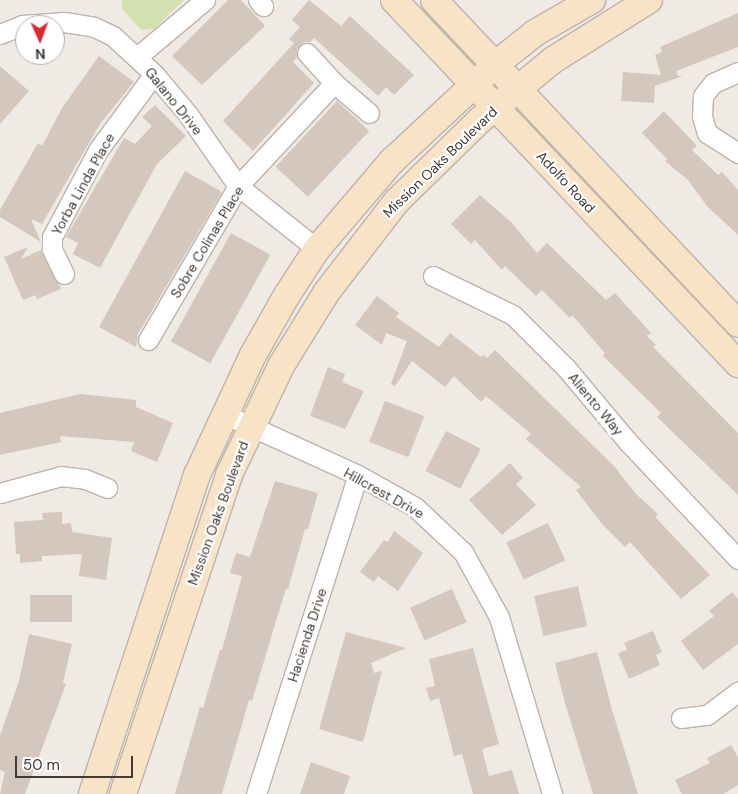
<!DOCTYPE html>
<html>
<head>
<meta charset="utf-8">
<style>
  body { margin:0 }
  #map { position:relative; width:738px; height:794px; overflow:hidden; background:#f0eae4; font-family:"DM Sans",sans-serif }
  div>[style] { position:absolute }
  .green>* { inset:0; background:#d3e1b0 }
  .building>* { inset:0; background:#d3c7be; transform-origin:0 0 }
  .roads { filter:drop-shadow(1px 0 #bdb3ab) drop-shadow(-1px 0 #bdb3ab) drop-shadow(0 1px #bdb3ab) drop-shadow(0 -1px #bdb3ab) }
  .street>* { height:19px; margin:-9.5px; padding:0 9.5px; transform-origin:9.5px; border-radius:9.5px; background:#fff }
  .secondary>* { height:26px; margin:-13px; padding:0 13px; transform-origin:13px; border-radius:13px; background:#f8e3c6 }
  span { translate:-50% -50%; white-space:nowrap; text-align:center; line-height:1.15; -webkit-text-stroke:4.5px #fff; paint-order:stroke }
  .street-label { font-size:14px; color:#413a35 }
  .north { position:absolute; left:15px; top:15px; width:50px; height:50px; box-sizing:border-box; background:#fff; border:1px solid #b3b0ae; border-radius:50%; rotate:178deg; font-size:14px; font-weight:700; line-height:20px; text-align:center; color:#413a35 }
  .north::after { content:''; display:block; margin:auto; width:18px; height:22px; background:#e4272c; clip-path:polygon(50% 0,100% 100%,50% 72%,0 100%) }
  .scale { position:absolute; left:15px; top:756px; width:118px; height:22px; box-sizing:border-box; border:2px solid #413a35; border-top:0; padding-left:6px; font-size:15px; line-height:18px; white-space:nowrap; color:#413a35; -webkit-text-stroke:4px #fff; paint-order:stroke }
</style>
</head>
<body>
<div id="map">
  <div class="green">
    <i style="clip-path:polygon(122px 0,184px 0,154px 29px,141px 30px,122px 9px)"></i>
  </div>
  <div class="building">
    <i style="clip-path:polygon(228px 0,241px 0,265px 26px,202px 85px,172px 56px)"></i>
    <i style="clip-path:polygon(309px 0,341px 26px,350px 16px,414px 75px,394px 95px,386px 87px,378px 96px,314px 38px,310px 42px,304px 42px,297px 49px,297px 57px,293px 62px,314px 83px,253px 151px,223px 121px,294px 43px,289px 39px,300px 27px,292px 20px)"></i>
    <i style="clip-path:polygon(738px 13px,738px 47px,676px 71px,678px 76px,683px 76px,655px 86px,654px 103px,621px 101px,623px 72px,661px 75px,655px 55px,662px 52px,660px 47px)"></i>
    <i style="clip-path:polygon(99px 56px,134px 82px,100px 124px,42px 224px,31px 219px,41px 242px,0 217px,0 210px,38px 143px,42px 146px,62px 108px)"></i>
    <i style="clip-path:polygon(0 66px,29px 91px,0 124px)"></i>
    <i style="left:337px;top:101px;width:44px;height:90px;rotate:43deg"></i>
    <i style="clip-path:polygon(155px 105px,186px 136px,157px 164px,100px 268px,73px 254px,78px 243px,66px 237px,124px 138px,135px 144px,152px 126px,142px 117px)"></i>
    <i style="clip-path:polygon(664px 111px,697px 146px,692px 150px,718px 175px,722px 172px,738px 190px,738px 235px,707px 206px,688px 180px,665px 161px,667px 159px,642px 133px)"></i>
    <i style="clip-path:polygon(185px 171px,222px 192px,138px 334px,136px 347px,99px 327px)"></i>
    <i style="clip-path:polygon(480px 195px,511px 222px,537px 253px,547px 243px,606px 300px,615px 293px,651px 333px,647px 336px,656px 345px,653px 347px,738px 433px,738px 495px,657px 417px,661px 413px,603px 356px,605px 353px,572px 315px,570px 318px,542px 290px,536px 296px,505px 266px,502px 270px,475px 240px,471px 244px,451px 224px)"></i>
    <i style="left:231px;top:233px;width:45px;height:124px;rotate:29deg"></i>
    <i style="clip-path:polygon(28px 247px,21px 259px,41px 250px,61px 289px,37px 299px,36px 295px,23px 300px,4px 257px)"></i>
    <i style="clip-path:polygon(377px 296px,399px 313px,396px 317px,439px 347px,450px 333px,481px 357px,484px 355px,487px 358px,495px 350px,614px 466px,636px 494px,658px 514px,655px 517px,710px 575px,681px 599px,630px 542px,625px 547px,602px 524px,576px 490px,581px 487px,526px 439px,531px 434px,486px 396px,481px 402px,454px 376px,445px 387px,412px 361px,395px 386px,391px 384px,407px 341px,386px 333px,382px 345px,355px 325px)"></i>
    <i style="clip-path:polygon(328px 367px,345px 374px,342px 382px,364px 391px,345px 429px,310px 416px)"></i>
    <i style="clip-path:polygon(80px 394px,136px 400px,136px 407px,173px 423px,157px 462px,131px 451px,134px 442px,60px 436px,61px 442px,0 455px,0 413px)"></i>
    <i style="left:385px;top:401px;width:42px;height:44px;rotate:21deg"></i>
    <i style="left:446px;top:431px;width:39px;height:45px;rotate:27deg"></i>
    <i style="clip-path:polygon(510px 463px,523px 478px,516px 484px,536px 505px,502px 535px,469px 500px)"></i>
    <i style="clip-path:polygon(275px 481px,318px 493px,308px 529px,305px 529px,288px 589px,286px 588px,252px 701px,249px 700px,222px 794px,175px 794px,200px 707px,203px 708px,220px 650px,222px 650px,242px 576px,230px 573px,236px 553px,250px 557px)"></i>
    <i style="clip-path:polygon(62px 512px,62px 524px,71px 523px,72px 532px,112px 538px,106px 580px,79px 576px,82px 554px,42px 556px,42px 561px,20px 563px,20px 554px,16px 554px,14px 522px,43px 520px,42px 513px)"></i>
    <i style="left:548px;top:523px;width:41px;height:46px;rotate:65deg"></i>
    <i style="clip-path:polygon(394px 531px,423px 553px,398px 591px,378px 576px,374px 582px,360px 572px,384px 540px,388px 542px)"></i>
    <i style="left:578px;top:586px;width:41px;height:45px;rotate:77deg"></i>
    <i style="left:452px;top:589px;width:36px;height:46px;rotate:66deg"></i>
    <i style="clip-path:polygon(732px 592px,738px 599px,738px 644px,703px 670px,681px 641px,714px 616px,709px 611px)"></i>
    <i style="left:30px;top:595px;width:42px;height:27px"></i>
    <i style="clip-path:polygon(653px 631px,662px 652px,656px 655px,660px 665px,629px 679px,618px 653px,627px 650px,624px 643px)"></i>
    <i style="clip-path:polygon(346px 632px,406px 648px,371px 663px,374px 673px,382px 671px,363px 742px,319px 729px)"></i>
    <i style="clip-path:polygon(29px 634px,72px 644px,63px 683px,66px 684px,25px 794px,0 794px,5px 772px,0 770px,0 736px,19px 681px)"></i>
    <i style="clip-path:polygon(473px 648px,499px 744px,482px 749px,489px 776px,512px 770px,519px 794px,473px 794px,462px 754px,454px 756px,439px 698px,430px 701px,426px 688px,435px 686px,429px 659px)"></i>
    <i style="clip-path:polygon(597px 652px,612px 710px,638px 794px,593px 794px,565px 703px,555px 663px)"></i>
    <i style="clip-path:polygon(731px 745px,738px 757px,738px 785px,723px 794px,682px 794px,675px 780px,710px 763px,707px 758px)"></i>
    <i style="clip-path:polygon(311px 762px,350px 776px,344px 794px,300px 794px)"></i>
  </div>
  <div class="roads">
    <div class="street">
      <i style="left:258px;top:0;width:8px;rotate:50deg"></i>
      <i style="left:0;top:34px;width:24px;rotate:-22deg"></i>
      <i style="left:22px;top:25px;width:42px;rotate:-4.1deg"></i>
      <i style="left:64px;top:22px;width:30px;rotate:9deg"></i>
      <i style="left:94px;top:27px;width:21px;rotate:25deg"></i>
      <i style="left:113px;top:36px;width:56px;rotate:42.8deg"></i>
      <i style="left:154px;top:74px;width:51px;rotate:49.8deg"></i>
      <i style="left:187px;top:113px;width:89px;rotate:55.1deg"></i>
      <i style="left:238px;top:186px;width:101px;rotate:38.6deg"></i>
      <i style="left:307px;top:53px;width:40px;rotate:48deg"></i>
      <i style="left:334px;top:83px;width:46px;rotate:40.6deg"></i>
      <i style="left:137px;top:57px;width:89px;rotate:-40deg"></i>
      <i style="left:738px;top:72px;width:27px;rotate:156deg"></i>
      <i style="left:713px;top:83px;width:16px;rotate:128deg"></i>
      <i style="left:703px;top:96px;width:20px;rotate:93deg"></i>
      <i style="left:702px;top:116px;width:18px;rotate:74deg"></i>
      <i style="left:707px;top:133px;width:37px;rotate:33deg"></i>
      <i style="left:64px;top:274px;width:28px;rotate:-116deg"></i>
      <i style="left:52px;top:249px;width:12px;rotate:-90deg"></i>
      <i style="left:52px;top:237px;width:98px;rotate:-62.1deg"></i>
      <i style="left:98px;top:150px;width:94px;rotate:-53.6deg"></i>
      <i style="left:433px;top:276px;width:89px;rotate:26deg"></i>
      <i style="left:513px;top:315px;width:75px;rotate:45deg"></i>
      <i style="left:566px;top:368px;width:98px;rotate:50deg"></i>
      <i style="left:629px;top:443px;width:159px;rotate:46.8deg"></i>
      <i style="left:148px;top:340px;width:178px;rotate:-59.7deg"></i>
      <i style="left:238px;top:186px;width:141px;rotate:-47deg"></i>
      <i style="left:224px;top:414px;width:147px;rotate:24.5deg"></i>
      <i style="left:358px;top:475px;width:65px;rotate:29.3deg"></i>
      <i style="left:415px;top:507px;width:66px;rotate:43.2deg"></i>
      <i style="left:463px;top:552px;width:74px;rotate:61deg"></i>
      <i style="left:499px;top:617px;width:185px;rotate:73.3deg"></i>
      <i style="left:0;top:493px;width:63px;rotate:-15.6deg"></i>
      <i style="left:61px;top:476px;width:24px;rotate:7deg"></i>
      <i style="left:85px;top:479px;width:24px;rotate:22deg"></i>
      <i style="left:681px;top:718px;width:26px;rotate:-7deg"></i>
      <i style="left:707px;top:715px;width:39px;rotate:-37deg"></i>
      <i style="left:256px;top:794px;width:335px;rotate:-72.3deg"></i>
    </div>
    <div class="secondary">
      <i style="left:394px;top:0;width:501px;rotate:46.62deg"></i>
      <i style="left:434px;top:0;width:444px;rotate:46.8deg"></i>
      <i style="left:92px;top:794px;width:336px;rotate:-71.8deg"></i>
      <i style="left:197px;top:475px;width:132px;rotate:-65deg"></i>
      <i style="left:253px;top:355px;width:69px;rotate:-60.5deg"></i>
      <i style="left:287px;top:295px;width:55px;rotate:-56.9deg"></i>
      <i style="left:317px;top:249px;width:116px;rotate:-49.6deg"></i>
      <i style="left:392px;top:161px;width:142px;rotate:-43deg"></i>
      <i style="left:496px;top:64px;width:50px;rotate:-38.5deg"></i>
      <i style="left:535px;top:33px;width:66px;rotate:-30.1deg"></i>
      <i style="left:123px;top:794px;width:336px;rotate:-71.6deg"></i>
      <i style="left:229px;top:475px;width:121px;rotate:-64.5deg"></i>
      <i style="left:281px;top:366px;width:86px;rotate:-58.3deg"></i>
      <i style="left:326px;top:293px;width:115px;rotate:-52.4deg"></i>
      <i style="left:396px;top:202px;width:117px;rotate:-44.3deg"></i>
      <i style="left:480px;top:120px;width:94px;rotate:-39.4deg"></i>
      <i style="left:553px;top:60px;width:113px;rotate:-32deg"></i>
    </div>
  </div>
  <div class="street-label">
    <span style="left:174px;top:101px;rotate:51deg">Galano Drive</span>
    <span style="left:440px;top:162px;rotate:-44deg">Mission Oaks Boulevard</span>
    <span style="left:566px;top:182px;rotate:47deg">Adolfo Road</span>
    <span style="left:83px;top:184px;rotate:-61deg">Yorba Linda Place</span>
    <span style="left:207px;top:242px;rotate:-59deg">Sobre Colinas Place</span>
    <span style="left:596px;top:404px;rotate:50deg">Aliento Way</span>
    <span style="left:384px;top:493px;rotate:29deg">Hillcrest Drive</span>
    <span style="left:218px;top:513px;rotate:-70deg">Mission Oaks Boulevard</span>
    <span style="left:307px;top:635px;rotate:-72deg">Hacienda Drive</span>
  </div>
  <div class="north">N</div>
  <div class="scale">50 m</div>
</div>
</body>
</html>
